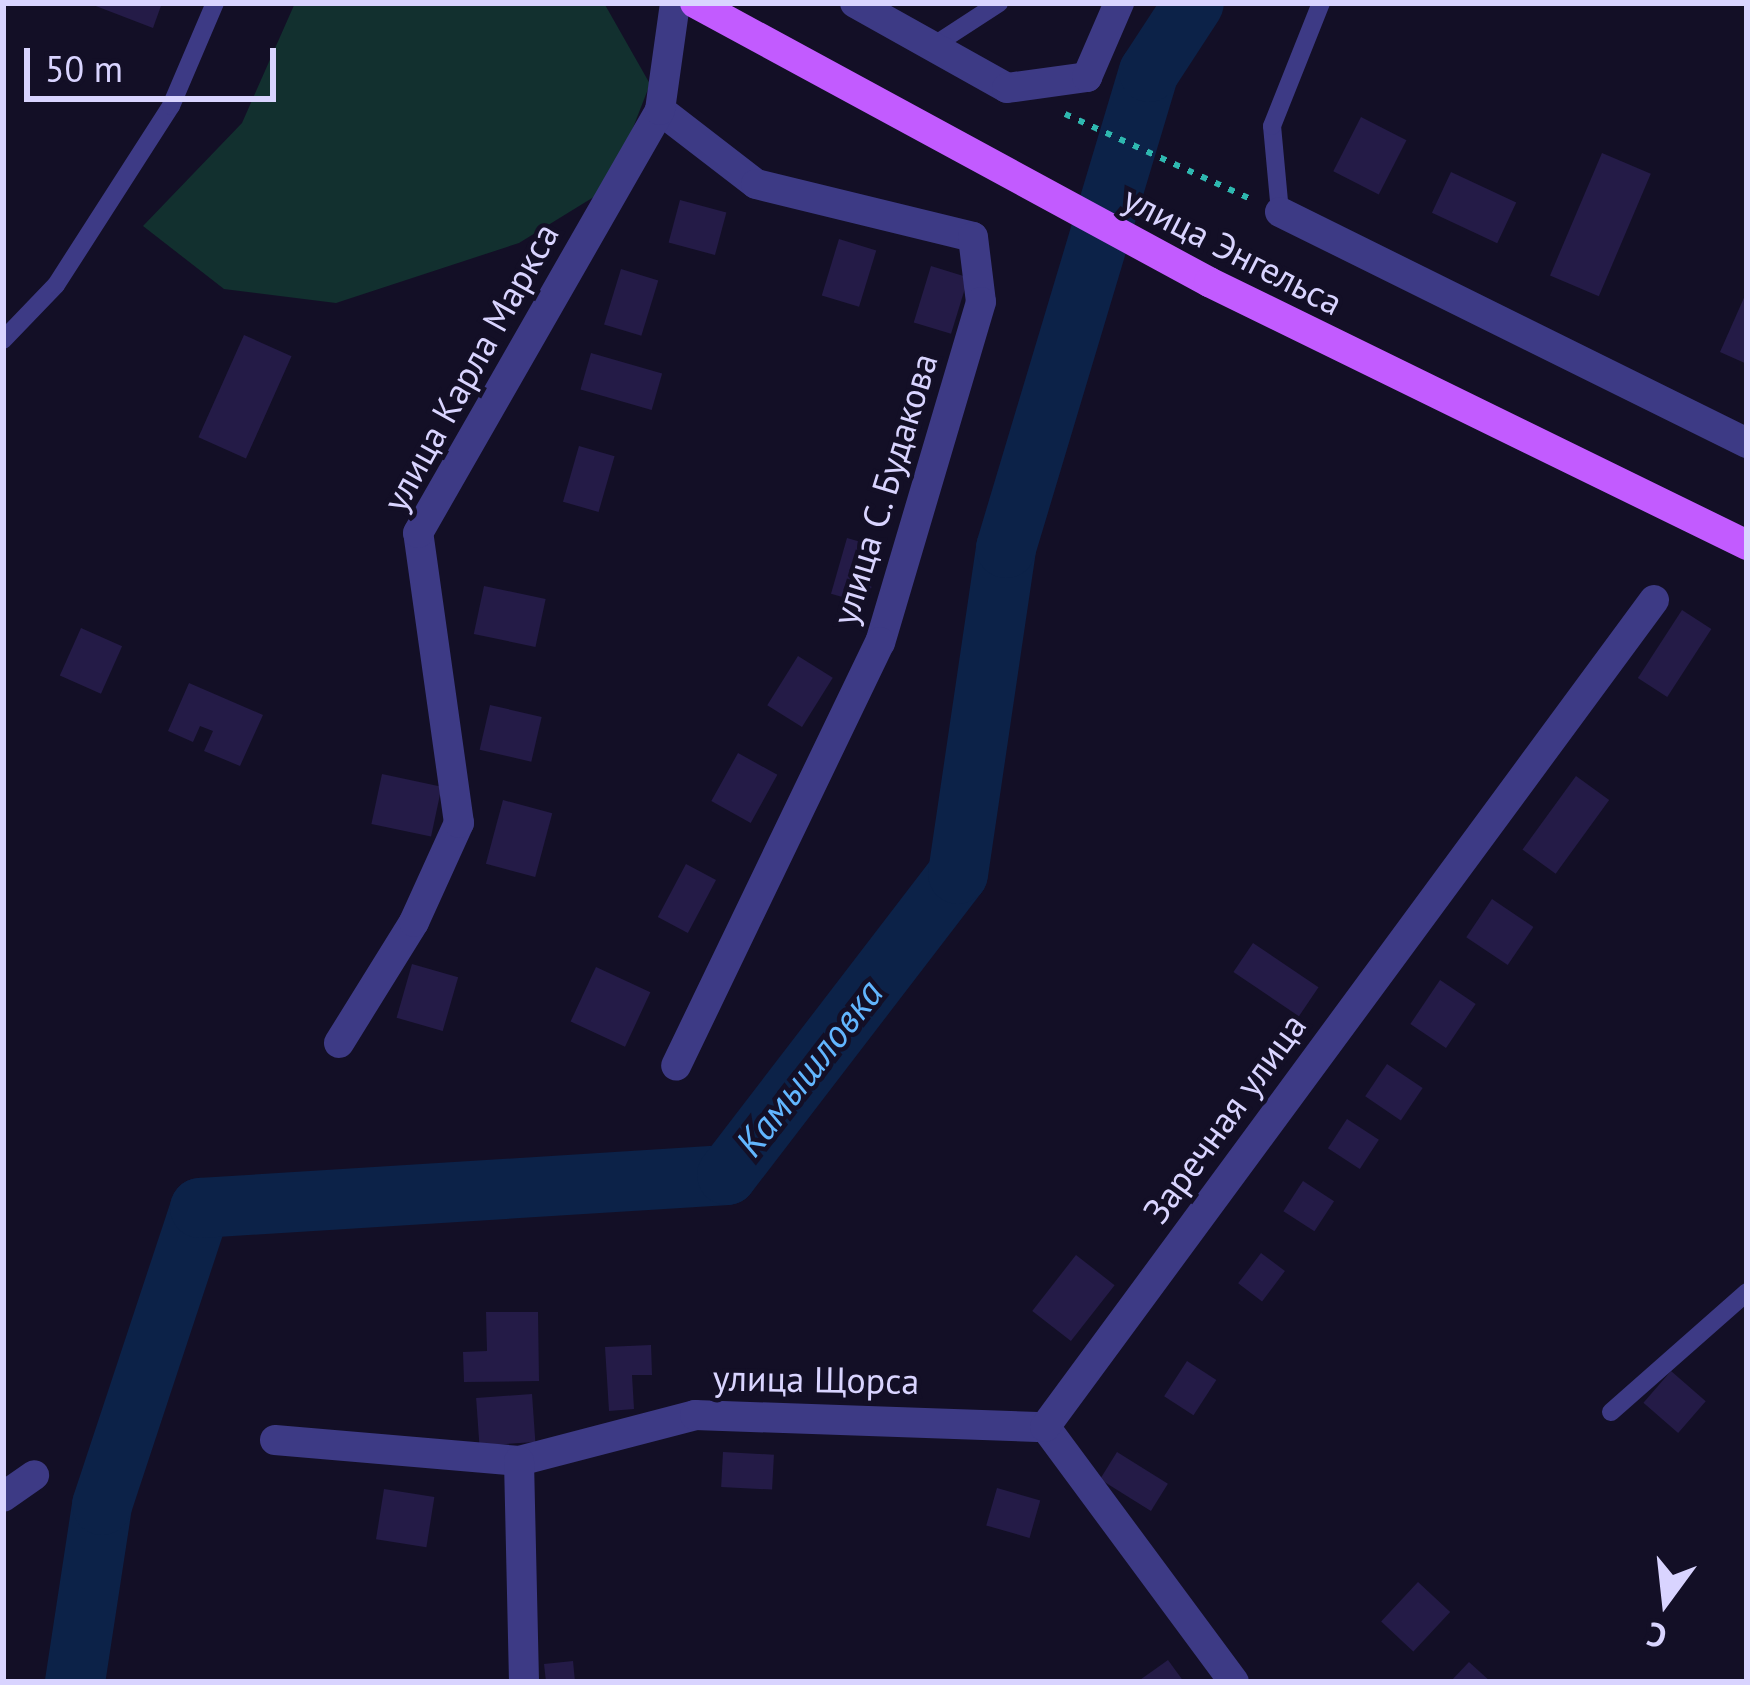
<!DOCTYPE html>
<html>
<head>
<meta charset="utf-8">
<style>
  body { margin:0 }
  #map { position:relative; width:1750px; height:1685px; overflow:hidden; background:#130f26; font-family:"PT Sans",sans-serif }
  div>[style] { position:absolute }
  .green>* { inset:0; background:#12302f }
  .river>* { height:60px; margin:-30px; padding:0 30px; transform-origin:30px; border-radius:30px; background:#0c2248 }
  .building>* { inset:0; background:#241b47; transform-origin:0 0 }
  .path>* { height:6px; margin-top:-3px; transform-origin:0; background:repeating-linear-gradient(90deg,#2fb8b0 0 6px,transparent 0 15px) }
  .lane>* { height:18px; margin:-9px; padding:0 9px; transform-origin:9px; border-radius:9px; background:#3d3a85 }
  .street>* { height:30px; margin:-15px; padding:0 15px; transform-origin:15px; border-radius:15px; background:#3d3a85 }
  .primary>* { height:30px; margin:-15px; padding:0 15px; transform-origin:15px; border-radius:15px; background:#c25bff }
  span { translate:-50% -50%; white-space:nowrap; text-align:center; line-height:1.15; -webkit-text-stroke:9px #130f26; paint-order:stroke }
  .street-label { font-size:36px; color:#d9d4ff }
  .water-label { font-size:39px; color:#62b6ff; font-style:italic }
  .frame { position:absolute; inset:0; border:6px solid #d9d4ff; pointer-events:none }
  .north { position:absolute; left:1606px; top:1541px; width:120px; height:120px; -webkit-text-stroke:9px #130f26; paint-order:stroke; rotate:195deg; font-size:33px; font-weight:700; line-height:48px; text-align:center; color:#d9d4ff }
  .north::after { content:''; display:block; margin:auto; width:42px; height:54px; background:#d9d4ff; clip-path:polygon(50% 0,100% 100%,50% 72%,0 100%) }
  .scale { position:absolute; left:24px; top:48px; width:252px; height:54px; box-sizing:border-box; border:6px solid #d9d4ff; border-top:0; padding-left:15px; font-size:36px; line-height:42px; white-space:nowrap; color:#d9d4ff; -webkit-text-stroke:9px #130f26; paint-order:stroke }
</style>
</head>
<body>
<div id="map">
  <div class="green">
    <i style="clip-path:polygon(295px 3px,604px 3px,650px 84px,610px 187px,519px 243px,336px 303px,224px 289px,143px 226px,242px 123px)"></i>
  </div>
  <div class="river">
    <i style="left:75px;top:1682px;width:179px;rotate:-81.3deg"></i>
    <i style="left:102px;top:1505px;width:313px;rotate:-71.7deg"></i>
    <i style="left:200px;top:1208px;width:528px;rotate:-3.58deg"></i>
    <i style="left:727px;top:1175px;width:379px;rotate:-52.5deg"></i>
    <i style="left:958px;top:874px;width:330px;rotate:-81.6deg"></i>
    <i style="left:1006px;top:548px;width:497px;rotate:-73.3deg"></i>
    <i style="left:1149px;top:72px;width:82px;rotate:-56.9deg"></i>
  </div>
  <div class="building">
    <i style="clip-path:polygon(88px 3px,162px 3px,153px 28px)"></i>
    <i style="left:1361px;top:117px;width:51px;height:61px;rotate:27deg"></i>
    <i style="left:1602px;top:153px;width:53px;height:133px;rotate:23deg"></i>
    <i style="left:1451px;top:172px;width:72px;height:45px;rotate:25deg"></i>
    <i style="left:680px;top:200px;width:48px;height:44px;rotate:15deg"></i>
    <i style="left:839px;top:239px;width:39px;height:59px;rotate:17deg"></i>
    <i style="left:931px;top:266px;width:39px;height:59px;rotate:17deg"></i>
    <i style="left:621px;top:269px;width:39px;height:58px;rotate:17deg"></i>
    <i style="clip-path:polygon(1747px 291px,1747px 364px,1720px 352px)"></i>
    <i style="left:244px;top:335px;width:52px;height:112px;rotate:24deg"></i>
    <i style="left:591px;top:353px;width:74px;height:38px;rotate:16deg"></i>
    <i style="left:579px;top:446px;width:37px;height:58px;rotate:16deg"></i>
    <i style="left:847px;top:538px;width:37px;height:58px;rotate:16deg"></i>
    <i style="left:484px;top:586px;width:63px;height:49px;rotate:12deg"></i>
    <i style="left:1682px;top:610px;width:35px;height:81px;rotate:33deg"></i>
    <i style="left:81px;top:628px;width:45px;height:52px;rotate:24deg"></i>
    <i style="left:798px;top:656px;width:41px;height:58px;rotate:32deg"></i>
    <i style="clip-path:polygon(189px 683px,263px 715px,240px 766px,204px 751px,213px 731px,200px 726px,193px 742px,168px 731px)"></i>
    <i style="left:490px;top:705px;width:53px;height:46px;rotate:13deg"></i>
    <i style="left:738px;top:753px;width:45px;height:55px;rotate:29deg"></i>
    <i style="left:382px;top:774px;width:61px;height:51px;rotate:12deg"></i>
    <i style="left:1576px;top:776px;width:41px;height:91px;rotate:36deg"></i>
    <i style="left:503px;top:800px;width:51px;height:66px;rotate:15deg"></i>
    <i style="left:686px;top:864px;width:34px;height:60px;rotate:28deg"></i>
    <i style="left:1492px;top:899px;width:50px;height:46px;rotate:34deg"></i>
    <i style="left:1253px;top:943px;width:79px;height:35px;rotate:34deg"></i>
    <i style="left:412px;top:964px;width:48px;height:56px;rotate:16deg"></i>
    <i style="left:596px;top:967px;width:60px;height:60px;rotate:25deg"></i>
    <i style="left:1440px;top:980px;width:43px;height:53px;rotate:34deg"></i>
    <i style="left:1387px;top:1064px;width:43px;height:39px;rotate:34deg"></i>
    <i style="left:1347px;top:1119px;width:38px;height:35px;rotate:33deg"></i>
    <i style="left:1303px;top:1181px;width:37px;height:36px;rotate:33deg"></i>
    <i style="left:1261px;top:1253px;width:30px;height:38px;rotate:37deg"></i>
    <i style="left:1076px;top:1255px;width:49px;height:71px;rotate:38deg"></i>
    <i style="clip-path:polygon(486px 1312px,538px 1312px,539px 1381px,464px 1382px,463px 1352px,487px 1351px)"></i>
    <i style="clip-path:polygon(651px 1345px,652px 1375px,632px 1375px,634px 1409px,609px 1411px,605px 1347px)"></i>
    <i style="left:1187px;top:1361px;width:35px;height:42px;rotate:33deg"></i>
    <i style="left:1671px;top:1371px;width:46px;height:42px;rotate:41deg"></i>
    <i style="left:532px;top:1394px;width:48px;height:56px;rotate:86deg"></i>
    <i style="left:723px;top:1452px;width:51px;height:35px;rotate:3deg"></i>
    <i style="left:1117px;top:1452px;width:60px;height:32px;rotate:32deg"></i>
    <i style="left:997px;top:1488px;width:45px;height:39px;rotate:16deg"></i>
    <i style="left:384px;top:1489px;width:51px;height:51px;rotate:9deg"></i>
    <i style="left:1418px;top:1582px;width:44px;height:54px;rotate:43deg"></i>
    <i style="clip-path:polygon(1168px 1660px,1184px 1682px,1137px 1682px)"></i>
    <i style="clip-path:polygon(573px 1661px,575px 1682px,546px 1682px,544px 1664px)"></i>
    <i style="clip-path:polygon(1469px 1662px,1491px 1682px,1450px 1682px)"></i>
  </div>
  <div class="path">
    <i style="left:1065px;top:114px;width:209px;rotate:24.6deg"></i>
  </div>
  <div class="lane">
    <i style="left:933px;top:46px;width:79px;rotate:-33.1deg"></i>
    <i style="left:1280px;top:212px;width:86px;rotate:-95.3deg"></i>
    <i style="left:1272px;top:126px;width:132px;rotate:-68.3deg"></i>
    <i style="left:3px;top:340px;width:76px;rotate:-46.1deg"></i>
    <i style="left:56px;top:285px;width:213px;rotate:-57.3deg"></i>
    <i style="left:171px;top:106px;width:112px;rotate:-66.9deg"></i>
    <i style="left:1611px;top:1412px;width:181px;rotate:-41.4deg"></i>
  </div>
  <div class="street">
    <i style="left:855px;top:3px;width:174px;rotate:29.2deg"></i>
    <i style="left:1007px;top:88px;width:81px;rotate:-7.8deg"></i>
    <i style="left:1087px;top:77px;width:81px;rotate:-66.6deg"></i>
    <i style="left:660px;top:110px;width:121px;rotate:37.6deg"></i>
    <i style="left:756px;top:184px;width:223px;rotate:13.7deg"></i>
    <i style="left:973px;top:237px;width:65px;rotate:83deg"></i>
    <i style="left:981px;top:302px;width:355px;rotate:106.5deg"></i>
    <i style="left:880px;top:642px;width:470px;rotate:115.7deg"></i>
    <i style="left:1280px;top:212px;width:521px;rotate:26.32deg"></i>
    <i style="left:339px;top:1043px;width:142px;rotate:-58.2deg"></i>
    <i style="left:414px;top:922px;width:109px;rotate:-65.6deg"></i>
    <i style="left:459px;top:823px;width:293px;rotate:-98deg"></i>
    <i style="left:418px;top:533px;width:487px;rotate:-60.2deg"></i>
    <i style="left:660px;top:110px;width:108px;rotate:-82deg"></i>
    <i style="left:275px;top:1440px;width:245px;rotate:4.9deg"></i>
    <i style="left:519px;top:1461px;width:182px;rotate:-14.6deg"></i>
    <i style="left:695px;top:1415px;width:350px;rotate:2deg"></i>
    <i style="left:519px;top:1461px;width:221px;rotate:88.7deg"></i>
    <i style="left:3px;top:1497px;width:38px;rotate:-35deg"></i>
    <i style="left:1234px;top:1682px;width:317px;rotate:-126.5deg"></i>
    <i style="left:1045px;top:1427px;width:1027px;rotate:-53.63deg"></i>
  </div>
  <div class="primary">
    <i style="left:695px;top:3px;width:585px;rotate:28.49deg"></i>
    <i style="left:1209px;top:282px;width:599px;rotate:26.05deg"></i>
  </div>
  <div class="street-label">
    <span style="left:1233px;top:250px;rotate:27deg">улица Энгельса</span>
    <span style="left:470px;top:367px;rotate:-61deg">улица Карла Маркса</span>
    <span style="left:884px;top:489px;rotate:-73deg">улица С. Будакова</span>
    <span style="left:1224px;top:1118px;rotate:-54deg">Заречная улица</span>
    <span style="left:816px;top:1379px;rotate:1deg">улица Щорса</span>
  </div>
  <div class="water-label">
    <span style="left:809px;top:1068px;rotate:-52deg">Камышловка</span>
  </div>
  <div class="frame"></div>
  <div class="north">С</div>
  <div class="scale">50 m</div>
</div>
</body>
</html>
